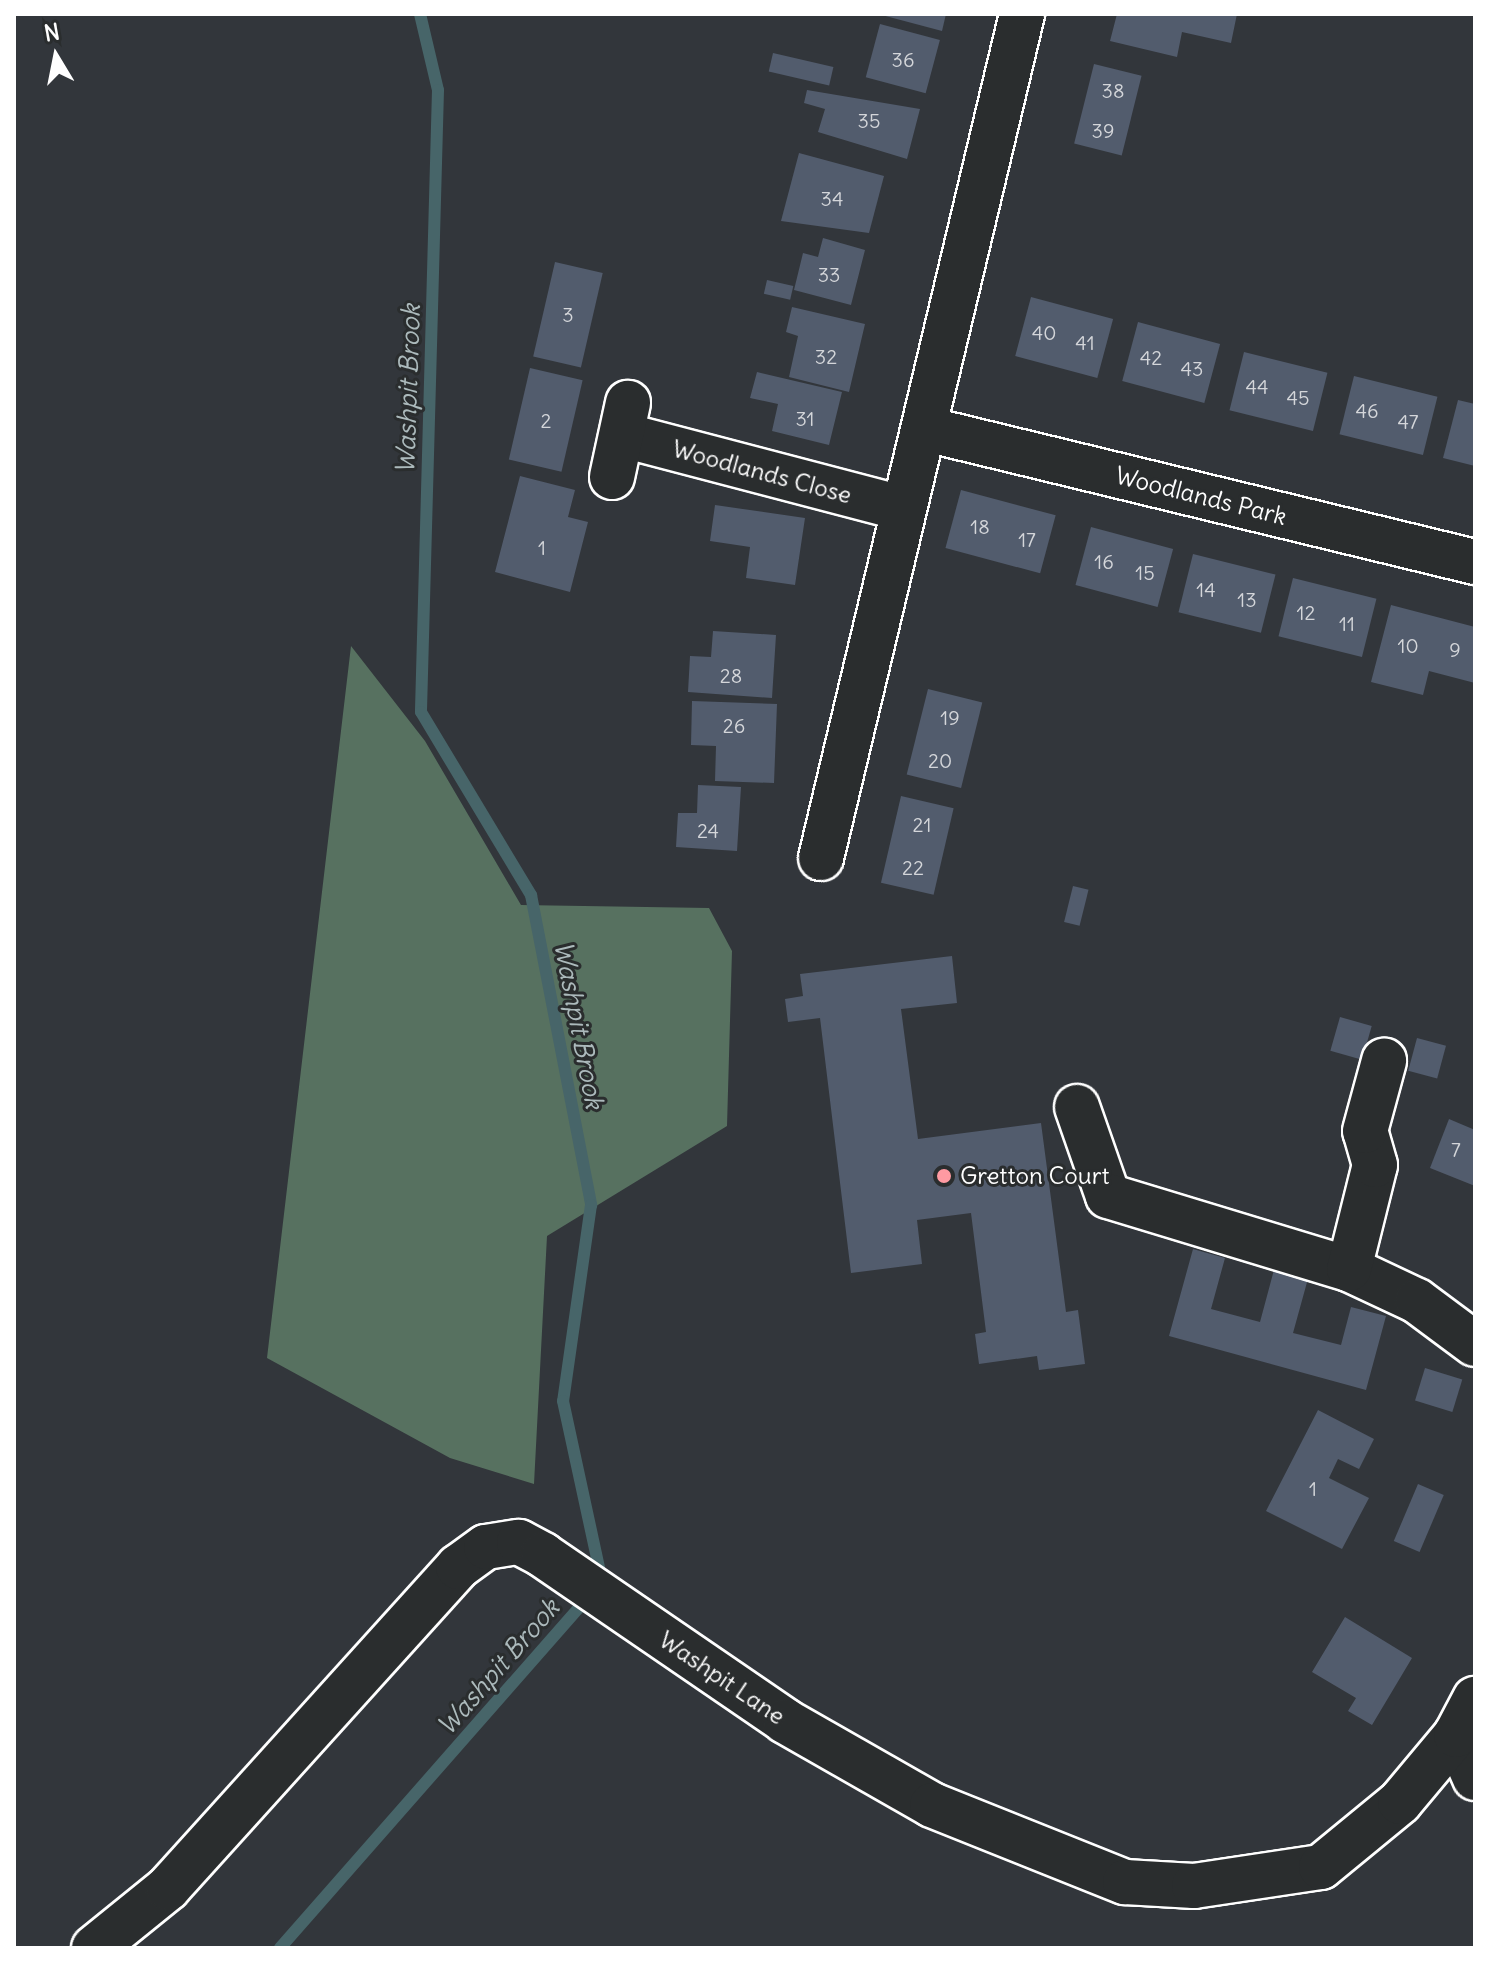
<!DOCTYPE html>
<html>
<head>
<meta charset="utf-8">
<style>
  body { margin:0 }
  #map { position:relative; width:1489px; height:1962px; overflow:hidden; background:#32363b; font-family:Delius,sans-serif }
  div>[style] { position:absolute }
  .green>* { inset:0; background:#577160 }
  .stream>* { height:12px; margin:-6px; padding:0 6px; transform-origin:6px; border-radius:6px; background:#476569 }
  .building>* { inset:0; background:#525c6d; transform-origin:0 0 }
  .roads { filter:drop-shadow(2px 0 #fff) drop-shadow(-2px 0 #fff) drop-shadow(0 2px #fff) drop-shadow(0 -2px #fff) }
  .minor>* { height:44px; margin:-22px; padding:0 22px; transform-origin:22px; border-radius:22px; background:#2a2d2e }
  .dots>* { width:22px; height:22px; translate:-50% -50%; box-sizing:border-box; border:4px solid #2a2d2e; border-radius:50% }
  span { translate:-50% -50%; white-space:nowrap; text-align:center; line-height:1.15; -webkit-text-stroke:6px #2a2d2e; paint-order:stroke }
  .number-label { font-size:20px; color:#d4d6da }
  .number-label span { -webkit-text-stroke-width:0 }
  .street-label { font-size:24px; color:#fff }
  .poi-label { font-size:24px; color:#fff }
  .left { translate:0 -50%; text-align:left }
  .water-label { font-size:26px; color:#acbabc; font-style:italic }
  .frame { position:absolute; inset:0; border:16px solid #fff; pointer-events:none }
  .north { position:absolute; left:16px; top:16px; width:80px; height:80px; -webkit-text-stroke:6px #2a2d2e; paint-order:stroke; rotate:350deg; font-size:22px; font-weight:700; line-height:32px; text-align:center; color:#fff }
  .north::after { content:''; display:block; margin:auto; width:28px; height:36px; background:#fff; clip-path:polygon(50% 0,100% 100%,50% 72%,0 100%) }
</style>
</head>
<body>
<div id="map">
  <div class="green">
    <i style="clip-path:polygon(351px 646px,425px 741px,521px 905px,709px 908px,732px 951px,727px 1126px,547px 1236px,534px 1484px,450px 1458px,267px 1358px)"></i>
  </div>
  <div class="stream">
    <i style="left:420px;top:14px;width:78px;rotate:76.7deg"></i>
    <i style="left:438px;top:90px;width:622px;rotate:91.57deg"></i>
    <i style="left:421px;top:712px;width:214px;rotate:59deg"></i>
    <i style="left:531px;top:895px;width:316px;rotate:79deg"></i>
    <i style="left:591px;top:1205px;width:198px;rotate:98.1deg"></i>
    <i style="left:563px;top:1401px;width:185px;rotate:77.8deg"></i>
    <i style="left:280px;top:1948px;width:468px;rotate:-48.7deg"></i>
  </div>
  <div class="building">
    <i style="clip-path:polygon(878px 14px,946px 14px,942px 31px)"></i>
    <i style="clip-path:polygon(1117px 14px,1237px 14px,1231px 43px,1182px 32px,1177px 57px,1110px 41px)"></i>
    <i style="left:880px;top:24px;width:62px;height:55px;rotate:15deg"></i>
    <i style="left:773px;top:53px;width:62px;height:19px;rotate:13deg"></i>
    <i style="left:1094px;top:64px;width:49px;height:82px;rotate:14deg"></i>
    <i style="clip-path:polygon(807px 90px,920px 109px,907px 159px,818px 132px,825px 109px,804px 103px)"></i>
    <i style="clip-path:polygon(799px 153px,884px 176px,869px 233px,781px 221px)"></i>
    <i style="clip-path:polygon(823px 238px,865px 250px,851px 305px,794px 290px,803px 253px,818px 257px)"></i>
    <i style="left:555px;top:262px;width:49px;height:97px;rotate:13deg"></i>
    <i style="left:767px;top:280px;width:27px;height:14px;rotate:13deg"></i>
    <i style="left:1031px;top:297px;width:85px;height:61px;rotate:15deg"></i>
    <i style="clip-path:polygon(792px 307px,865px 324px,849px 392px,789px 377px,798px 336px,786px 332px)"></i>
    <i style="left:1138px;top:322px;width:85px;height:61px;rotate:15deg"></i>
    <i style="left:1244px;top:352px;width:86px;height:60px;rotate:14deg"></i>
    <i style="left:530px;top:368px;width:54px;height:94px;rotate:13deg"></i>
    <i style="clip-path:polygon(757px 372px,842px 392px,829px 445px,772px 431px,778px 404px,750px 398px)"></i>
    <i style="left:1354px;top:376px;width:86px;height:60px;rotate:14deg"></i>
    <i style="clip-path:polygon(1458px 400px,1475px 404px,1475px 466px,1443px 458px)"></i>
    <i style="clip-path:polygon(520px 476px,575px 490px,568px 517px,588px 522px,570px 592px,495px 572px)"></i>
    <i style="left:961px;top:490px;width:98px;height:60px;rotate:15deg"></i>
    <i style="clip-path:polygon(715px 505px,805px 518px,795px 585px,746px 578px,750px 547px,710px 541px)"></i>
    <i style="left:1091px;top:527px;width:85px;height:60px;rotate:15deg"></i>
    <i style="left:1193px;top:554px;width:85px;height:60px;rotate:14deg"></i>
    <i style="left:1293px;top:578px;width:86px;height:60px;rotate:14deg"></i>
    <i style="clip-path:polygon(1391px 605px,1475px 627px,1475px 683px,1429px 671px,1423px 695px,1371px 682px)"></i>
    <i style="clip-path:polygon(713px 631px,776px 635px,772px 698px,688px 692px,690px 656px,711px 657px)"></i>
    <i style="left:928px;top:689px;width:56px;height:88px;rotate:14deg"></i>
    <i style="clip-path:polygon(692px 701px,777px 704px,774px 783px,715px 781px,716px 746px,691px 745px)"></i>
    <i style="clip-path:polygon(698px 785px,741px 787px,737px 851px,676px 847px,678px 813px,697px 813px)"></i>
    <i style="left:901px;top:796px;width:54px;height:89px;rotate:13deg"></i>
    <i style="left:1073px;top:886px;width:16px;height:37px;rotate:14deg"></i>
    <i style="clip-path:polygon(952px 956px,957px 1003px,901px 1009px,918px 1139px,1041px 1123px,1066px 1312px,1078px 1310px,1085px 1364px,1039px 1370px,1037px 1356px,979px 1364px,975px 1334px,986px 1332px,971px 1213px,917px 1220px,922px 1264px,851px 1273px,820px 1018px,788px 1022px,785px 999px,803px 996px,800px 974px)"></i>
    <i style="left:1340px;top:1017px;width:33px;height:35px;rotate:16deg"></i>
    <i style="left:1417px;top:1038px;width:30px;height:34px;rotate:15deg"></i>
    <i style="clip-path:polygon(1449px 1119px,1475px 1130px,1475px 1186px,1430px 1168px)"></i>
    <i style="clip-path:polygon(1193px 1249px,1225px 1258px,1211px 1309px,1260px 1322px,1275px 1266px,1309px 1275px,1293px 1333px,1341px 1345px,1351px 1307px,1386px 1316px,1366px 1390px,1169px 1336px)"></i>
    <i style="left:1425px;top:1368px;width:39px;height:34px;rotate:17deg"></i>
    <i style="clip-path:polygon(1318px 1410px,1374px 1439px,1359px 1469px,1338px 1459px,1329px 1478px,1369px 1498px,1342px 1549px,1266px 1511px)"></i>
    <i style="left:1418px;top:1484px;width:28px;height:62px;rotate:23deg"></i>
    <i style="clip-path:polygon(1345px 1617px,1412px 1658px,1372px 1725px,1348px 1711px,1356px 1698px,1312px 1672px)"></i>
  </div>
  <div class="roads">
    <div class="minor">
      <i style="left:926px;top:429px;width:565px;rotate:13.62deg"></i>
      <i style="left:623px;top:435px;width:287px;rotate:14.7deg"></i>
      <i style="left:612px;top:477px;width:76px;rotate:-77.8deg"></i>
      <i style="left:821px;top:858px;width:868px;rotate:-76.6deg"></i>
      <i style="left:1077px;top:1107px;width:94px;rotate:70.8deg"></i>
      <i style="left:1108px;top:1196px;width:252px;rotate:16.9deg"></i>
      <i style="left:1349px;top:1269px;width:75px;rotate:25.2deg"></i>
      <i style="left:1417px;top:1301px;width:72px;rotate:36.6deg"></i>
      <i style="left:1349px;top:1269px;width:107px;rotate:-76deg"></i>
      <i style="left:1375px;top:1165px;width:35px;rotate:-106deg"></i>
      <i style="left:1365px;top:1131px;width:73px;rotate:-74.8deg"></i>
      <i style="left:1456px;top:1735px;width:47px;rotate:66.2deg"></i>
      <i style="left:94px;top:1948px;width:95px;rotate:-39deg"></i>
      <i style="left:168px;top:1888px;width:433px;rotate:-47.9deg"></i>
      <i style="left:458px;top:1567px;width:34px;rotate:-36deg"></i>
      <i style="left:486px;top:1547px;width:33px;rotate:-9deg"></i>
      <i style="left:519px;top:1542px;width:27px;rotate:28deg"></i>
      <i style="left:543px;top:1555px;width:293px;rotate:34.4deg"></i>
      <i style="left:785px;top:1721px;width:169px;rotate:29.7deg"></i>
      <i style="left:932px;top:1805px;width:208px;rotate:21.8deg"></i>
      <i style="left:1125px;top:1882px;width:69px;rotate:3.3deg"></i>
      <i style="left:1194px;top:1886px;width:128px;rotate:-8.5deg"></i>
      <i style="left:1321px;top:1867px;width:102px;rotate:-39.4deg"></i>
      <i style="left:1400px;top:1802px;width:87px;rotate:-50.1deg"></i>
      <i style="left:1456px;top:1735px;width:41px;rotate:-62.2deg"></i>
    </div>
  </div>
  <div class="dots">
    <i style="left:944px;top:1176px;background:#ff9aa2"></i>
  </div>
  <div class="number-label">
    <span style="left:903px;top:59px">36</span>
    <span style="left:1113px;top:90px">38</span>
    <span style="left:869px;top:120px">35</span>
    <span style="left:1103px;top:130px">39</span>
    <span style="left:832px;top:198px">34</span>
    <span style="left:829px;top:274px">33</span>
    <span style="left:568px;top:314px">3</span>
    <span style="left:1044px;top:332px">40</span>
    <span style="left:1085px;top:342px">41</span>
    <span style="left:826px;top:356px">32</span>
    <span style="left:1151px;top:357px">42</span>
    <span style="left:1192px;top:368px">43</span>
    <span style="left:1257px;top:386px">44</span>
    <span style="left:1298px;top:397px">45</span>
    <span style="left:1367px;top:410px">46</span>
    <span style="left:805px;top:418px">31</span>
    <span style="left:546px;top:420px">2</span>
    <span style="left:1408px;top:421px">47</span>
    <span style="left:980px;top:526px">18</span>
    <span style="left:1027px;top:539px">17</span>
    <span style="left:542px;top:547px">1</span>
    <span style="left:1104px;top:561px">16</span>
    <span style="left:1145px;top:572px">15</span>
    <span style="left:1206px;top:589px">14</span>
    <span style="left:1247px;top:599px">13</span>
    <span style="left:1306px;top:612px">12</span>
    <span style="left:1347px;top:623px">11</span>
    <span style="left:1408px;top:645px">10</span>
    <span style="left:1455px;top:649px">9</span>
    <span style="left:731px;top:675px">28</span>
    <span style="left:950px;top:717px">19</span>
    <span style="left:734px;top:725px">26</span>
    <span style="left:940px;top:760px">20</span>
    <span style="left:922px;top:824px">21</span>
    <span style="left:708px;top:830px">24</span>
    <span style="left:913px;top:867px">22</span>
    <span style="left:1456px;top:1149px">7</span>
    <span style="left:1313px;top:1488px">1</span>
  </div>
  <div class="street-label">
    <span style="left:762px;top:472px;rotate:15deg">Woodlands Close</span>
    <span style="left:1201px;top:496px;rotate:14deg">Woodlands Park</span>
    <span style="left:722px;top:1678px;rotate:34deg">Washpit Lane</span>
  </div>
  <div class="poi-label">
    <span class="left" style="left:960px;top:1176px">Gretton Court</span>
  </div>
  <div class="water-label">
    <span style="left:408px;top:389px;rotate:-88deg">Washpit Brook</span>
    <span style="left:579px;top:1025px;rotate:79deg">Washpit Brook</span>
    <span style="left:498px;top:1667px;rotate:-49deg">Washpit Brook</span>
  </div>
  <div class="frame"></div>
  <div class="north">N</div>
</div>
</body>
</html>
